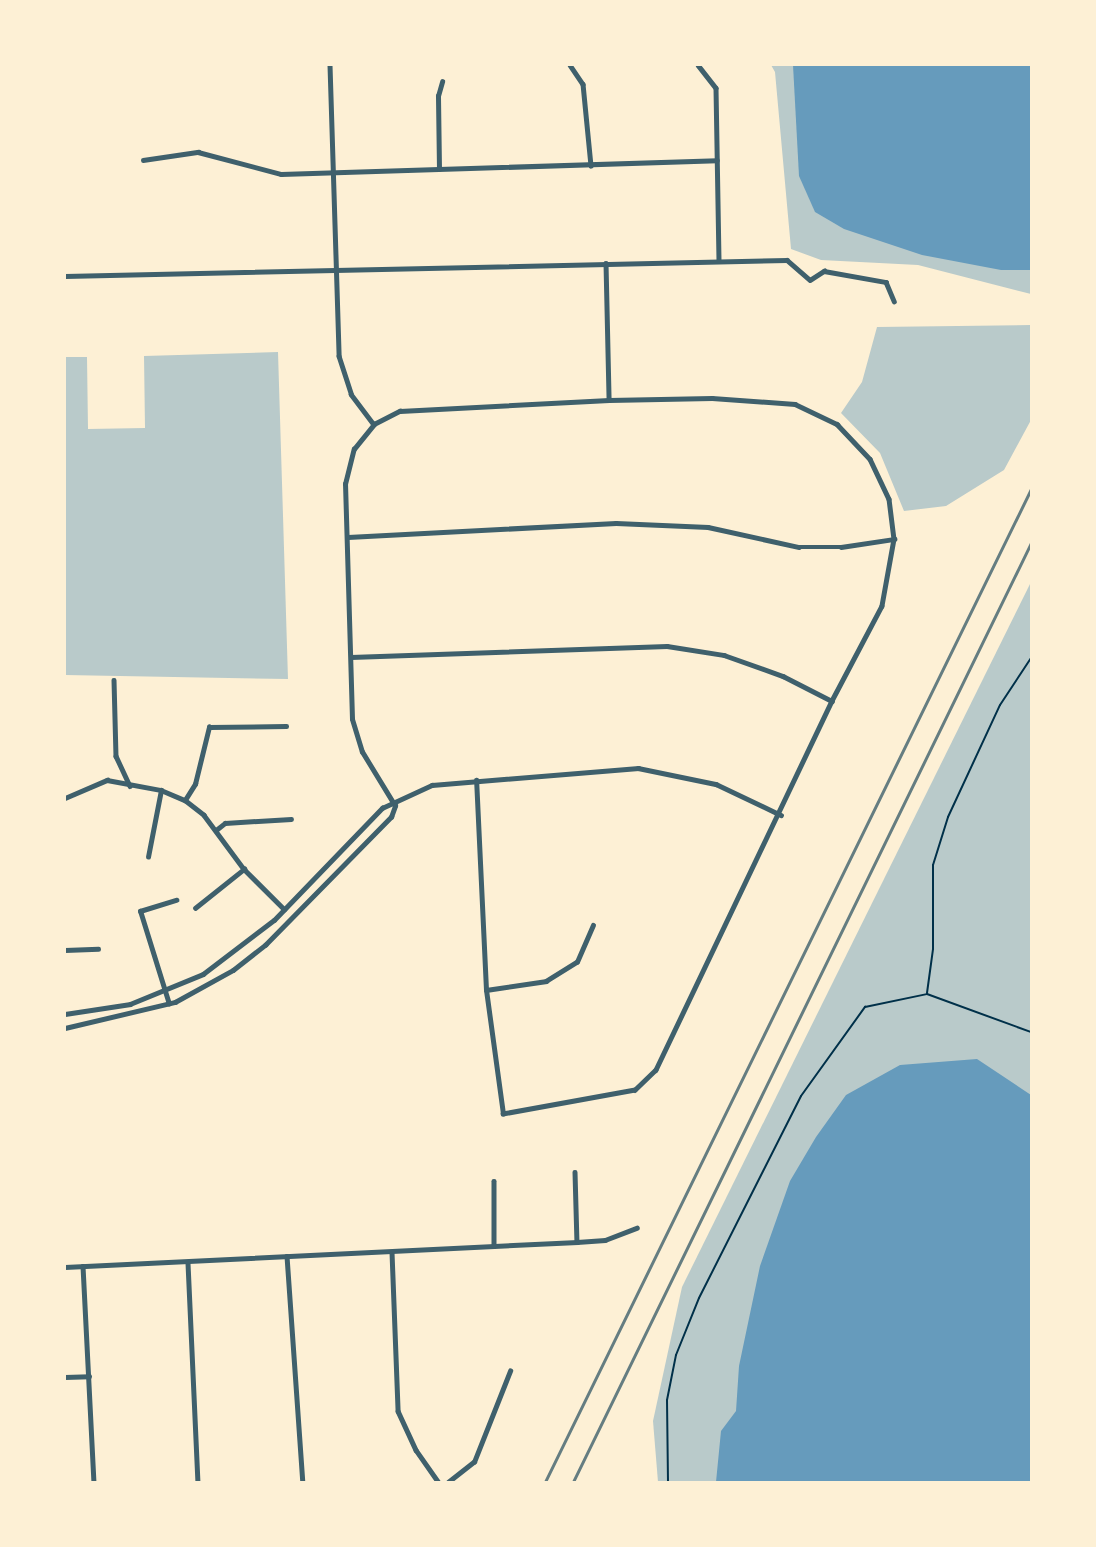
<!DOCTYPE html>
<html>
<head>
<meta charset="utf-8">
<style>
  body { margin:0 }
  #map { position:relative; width:1096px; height:1547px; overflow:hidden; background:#fdf0d5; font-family:"Sofia Sans Condensed",sans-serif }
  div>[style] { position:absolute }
  .green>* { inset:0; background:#b9caca }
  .water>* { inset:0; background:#669bbc }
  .path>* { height:2px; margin:-1px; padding:0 1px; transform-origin:1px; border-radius:1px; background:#003049 }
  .minor>* { height:4.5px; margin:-2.25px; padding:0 2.25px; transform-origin:2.25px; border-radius:2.25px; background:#3f606c }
  .rail>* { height:2.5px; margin:-1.25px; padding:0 1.25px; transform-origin:1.25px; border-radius:1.25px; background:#657d81 }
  span { translate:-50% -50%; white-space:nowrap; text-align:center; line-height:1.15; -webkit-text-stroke:5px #fdf0d5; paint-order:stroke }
  .frame { position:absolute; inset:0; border:66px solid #fdf0d5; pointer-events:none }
</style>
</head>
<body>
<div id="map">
  <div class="green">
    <i style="clip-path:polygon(771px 65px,1031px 65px,1031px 294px,918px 265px,821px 260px,791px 249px,775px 72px)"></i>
    <i style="clip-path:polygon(1031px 325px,1031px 420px,1004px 470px,946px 506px,904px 511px,880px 453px,841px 413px,862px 382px,877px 327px)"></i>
    <i style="clip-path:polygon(278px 352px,288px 679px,65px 675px,65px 357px,87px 357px,88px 429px,145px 428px,144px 356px)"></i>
    <i style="clip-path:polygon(1031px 582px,1031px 1482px,658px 1482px,653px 1421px,682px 1287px)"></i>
  </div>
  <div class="water">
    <i style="clip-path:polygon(793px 65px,1031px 65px,1031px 270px,1001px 270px,922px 255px,844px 229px,815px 212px,799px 176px)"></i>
    <i style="clip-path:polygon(977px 1059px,1031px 1095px,1031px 1482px,716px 1482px,721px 1431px,736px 1411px,739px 1366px,760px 1266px,790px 1181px,816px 1137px,846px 1095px,900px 1065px)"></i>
  </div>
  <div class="path">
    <i style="left:927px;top:993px;width:44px;rotate:-82.2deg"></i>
    <i style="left:933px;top:949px;width:84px;rotate:-90deg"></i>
    <i style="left:933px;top:865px;width:50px;rotate:-72.6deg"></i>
    <i style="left:948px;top:817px;width:123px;rotate:-65.1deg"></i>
    <i style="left:1000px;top:705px;width:56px;rotate:-56.6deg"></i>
    <i style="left:668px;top:1482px;width:82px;rotate:-90.7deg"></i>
    <i style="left:667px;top:1400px;width:46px;rotate:-78.7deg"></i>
    <i style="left:676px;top:1355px;width:61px;rotate:-68deg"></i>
    <i style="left:699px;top:1298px;width:226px;rotate:-63.2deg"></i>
    <i style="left:801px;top:1096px;width:110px;rotate:-54.3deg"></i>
    <i style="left:865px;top:1007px;width:63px;rotate:-11.8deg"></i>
    <i style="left:927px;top:994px;width:111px;rotate:20.1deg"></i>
  </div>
  <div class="minor">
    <i style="left:330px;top:65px;width:291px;rotate:88.2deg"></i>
    <i style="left:339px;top:356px;width:40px;rotate:72deg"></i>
    <i style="left:351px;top:394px;width:38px;rotate:53deg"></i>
    <i style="left:570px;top:65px;width:23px;rotate:56deg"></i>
    <i style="left:583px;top:84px;width:82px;rotate:84.4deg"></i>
    <i style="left:698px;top:65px;width:29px;rotate:52deg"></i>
    <i style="left:716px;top:88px;width:172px;rotate:89deg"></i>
    <i style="left:143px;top:160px;width:56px;rotate:-8.3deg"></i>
    <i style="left:198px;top:152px;width:86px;rotate:14.8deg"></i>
    <i style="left:281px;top:174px;width:436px;rotate:-1.8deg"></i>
    <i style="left:439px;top:169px;width:73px;rotate:-90.8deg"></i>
    <i style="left:438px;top:96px;width:15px;rotate:-74deg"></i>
    <i style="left:606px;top:263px;width:137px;rotate:88.7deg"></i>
    <i style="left:65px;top:276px;width:722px;rotate:-1.27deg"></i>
    <i style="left:787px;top:260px;width:30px;rotate:41deg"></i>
    <i style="left:810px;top:280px;width:17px;rotate:-33deg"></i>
    <i style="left:824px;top:271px;width:63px;rotate:10.1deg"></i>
    <i style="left:886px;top:282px;width:21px;rotate:67deg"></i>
    <i style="left:348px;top:537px;width:268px;rotate:-3deg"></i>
    <i style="left:616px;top:523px;width:92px;rotate:2.5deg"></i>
    <i style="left:708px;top:527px;width:93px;rotate:12.4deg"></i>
    <i style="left:799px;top:547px;width:42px"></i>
    <i style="left:841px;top:547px;width:54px;rotate:-8.6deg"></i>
    <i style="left:351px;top:657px;width:316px;rotate:-2deg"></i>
    <i style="left:667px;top:646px;width:58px;rotate:9deg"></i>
    <i style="left:724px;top:655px;width:63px;rotate:19.6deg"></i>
    <i style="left:783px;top:676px;width:55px;rotate:27deg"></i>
    <i style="left:114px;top:680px;width:76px;rotate:88.5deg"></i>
    <i style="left:116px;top:756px;width:33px;rotate:65deg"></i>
    <i style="left:65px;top:798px;width:46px;rotate:-23.2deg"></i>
    <i style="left:107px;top:780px;width:55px;rotate:10.5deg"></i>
    <i style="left:161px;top:790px;width:26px;rotate:23deg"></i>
    <i style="left:185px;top:800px;width:24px;rotate:38deg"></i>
    <i style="left:204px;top:815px;width:67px;rotate:53.5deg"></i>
    <i style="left:244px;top:869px;width:57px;rotate:45deg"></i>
    <i style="left:185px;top:800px;width:19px;rotate:-58deg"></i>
    <i style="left:195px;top:784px;width:59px;rotate:-76.2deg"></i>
    <i style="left:209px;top:727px;width:77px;rotate:-0.7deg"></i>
    <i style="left:395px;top:806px;width:63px;rotate:-121.4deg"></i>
    <i style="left:362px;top:752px;width:34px;rotate:-107deg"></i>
    <i style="left:352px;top:719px;width:235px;rotate:-91.7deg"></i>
    <i style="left:345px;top:484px;width:36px;rotate:-76deg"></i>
    <i style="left:354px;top:449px;width:32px;rotate:-51deg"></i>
    <i style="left:374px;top:424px;width:29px;rotate:-27deg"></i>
    <i style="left:400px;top:411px;width:209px;rotate:-3deg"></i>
    <i style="left:609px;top:400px;width:103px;rotate:-1.1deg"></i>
    <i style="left:712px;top:398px;width:83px;rotate:4.1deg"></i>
    <i style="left:795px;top:404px;width:47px;rotate:25.5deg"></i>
    <i style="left:837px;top:424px;width:48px;rotate:46.7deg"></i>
    <i style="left:870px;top:459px;width:44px;rotate:64.6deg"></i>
    <i style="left:889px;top:499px;width:40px;rotate:82.9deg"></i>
    <i style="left:894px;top:539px;width:68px;rotate:100.2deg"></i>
    <i style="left:882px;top:606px;width:107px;rotate:117.8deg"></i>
    <i style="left:832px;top:701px;width:409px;rotate:115.5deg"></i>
    <i style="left:656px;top:1070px;width:29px;rotate:136deg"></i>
    <i style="left:635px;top:1090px;width:134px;rotate:169.7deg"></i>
    <i style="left:503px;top:1114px;width:125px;rotate:-97.8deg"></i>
    <i style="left:486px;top:990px;width:210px;rotate:-92.7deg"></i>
    <i style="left:216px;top:830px;width:11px;rotate:-38deg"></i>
    <i style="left:225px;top:823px;width:66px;rotate:-3.5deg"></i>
    <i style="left:148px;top:857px;width:68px;rotate:-79deg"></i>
    <i style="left:195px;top:908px;width:63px;rotate:-38.5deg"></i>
    <i style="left:65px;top:950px;width:33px;rotate:-2deg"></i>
    <i style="left:486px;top:990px;width:61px;rotate:-8.5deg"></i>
    <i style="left:546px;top:981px;width:36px;rotate:-32deg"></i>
    <i style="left:577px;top:962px;width:40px;rotate:-66.6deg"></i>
    <i style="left:169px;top:1004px;width:97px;rotate:-107.3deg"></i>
    <i style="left:140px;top:911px;width:38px;rotate:-17deg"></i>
    <i style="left:65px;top:1014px;width:66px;rotate:-8.7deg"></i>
    <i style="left:130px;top:1004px;width:79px;rotate:-22.3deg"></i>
    <i style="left:203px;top:974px;width:89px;rotate:-37.3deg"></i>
    <i style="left:274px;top:920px;width:156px;rotate:-46deg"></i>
    <i style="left:382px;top:808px;width:55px;rotate:-24.7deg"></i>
    <i style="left:432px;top:785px;width:207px;rotate:-4.7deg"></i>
    <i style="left:638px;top:768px;width:80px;rotate:11.6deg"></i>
    <i style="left:716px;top:784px;width:72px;rotate:25.5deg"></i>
    <i style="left:65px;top:1028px;width:113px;rotate:-13.3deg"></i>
    <i style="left:175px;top:1002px;width:66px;rotate:-28.9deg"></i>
    <i style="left:233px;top:970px;width:41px;rotate:-38deg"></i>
    <i style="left:265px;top:945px;width:180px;rotate:-45.5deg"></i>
    <i style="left:391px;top:817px;width:12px;rotate:-70deg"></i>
    <i style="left:575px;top:1172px;width:70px;rotate:88.4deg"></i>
    <i style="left:494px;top:1181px;width:65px;rotate:90deg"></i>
    <i style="left:392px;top:1252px;width:159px;rotate:87.8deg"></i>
    <i style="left:398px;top:1411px;width:43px;rotate:65.2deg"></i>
    <i style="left:416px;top:1450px;width:39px;rotate:55deg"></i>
    <i style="left:287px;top:1256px;width:227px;rotate:86deg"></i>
    <i style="left:188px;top:1263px;width:219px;rotate:87.4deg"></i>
    <i style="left:83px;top:1266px;width:216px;rotate:87.1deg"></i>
    <i style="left:65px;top:1267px;width:513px;rotate:-2.8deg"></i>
    <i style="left:577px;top:1242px;width:28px;rotate:-4deg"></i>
    <i style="left:605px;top:1240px;width:34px;rotate:-21deg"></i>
    <i style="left:65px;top:1377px;width:24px;rotate:-2deg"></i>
    <i style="left:448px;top:1482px;width:33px;rotate:-38deg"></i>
    <i style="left:474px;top:1462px;width:98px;rotate:-68.4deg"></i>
  </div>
  <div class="rail">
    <i style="left:545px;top:1482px;width:1106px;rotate:-63.92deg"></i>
    <i style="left:573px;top:1482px;width:1045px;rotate:-64deg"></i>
  </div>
  <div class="frame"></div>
</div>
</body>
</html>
